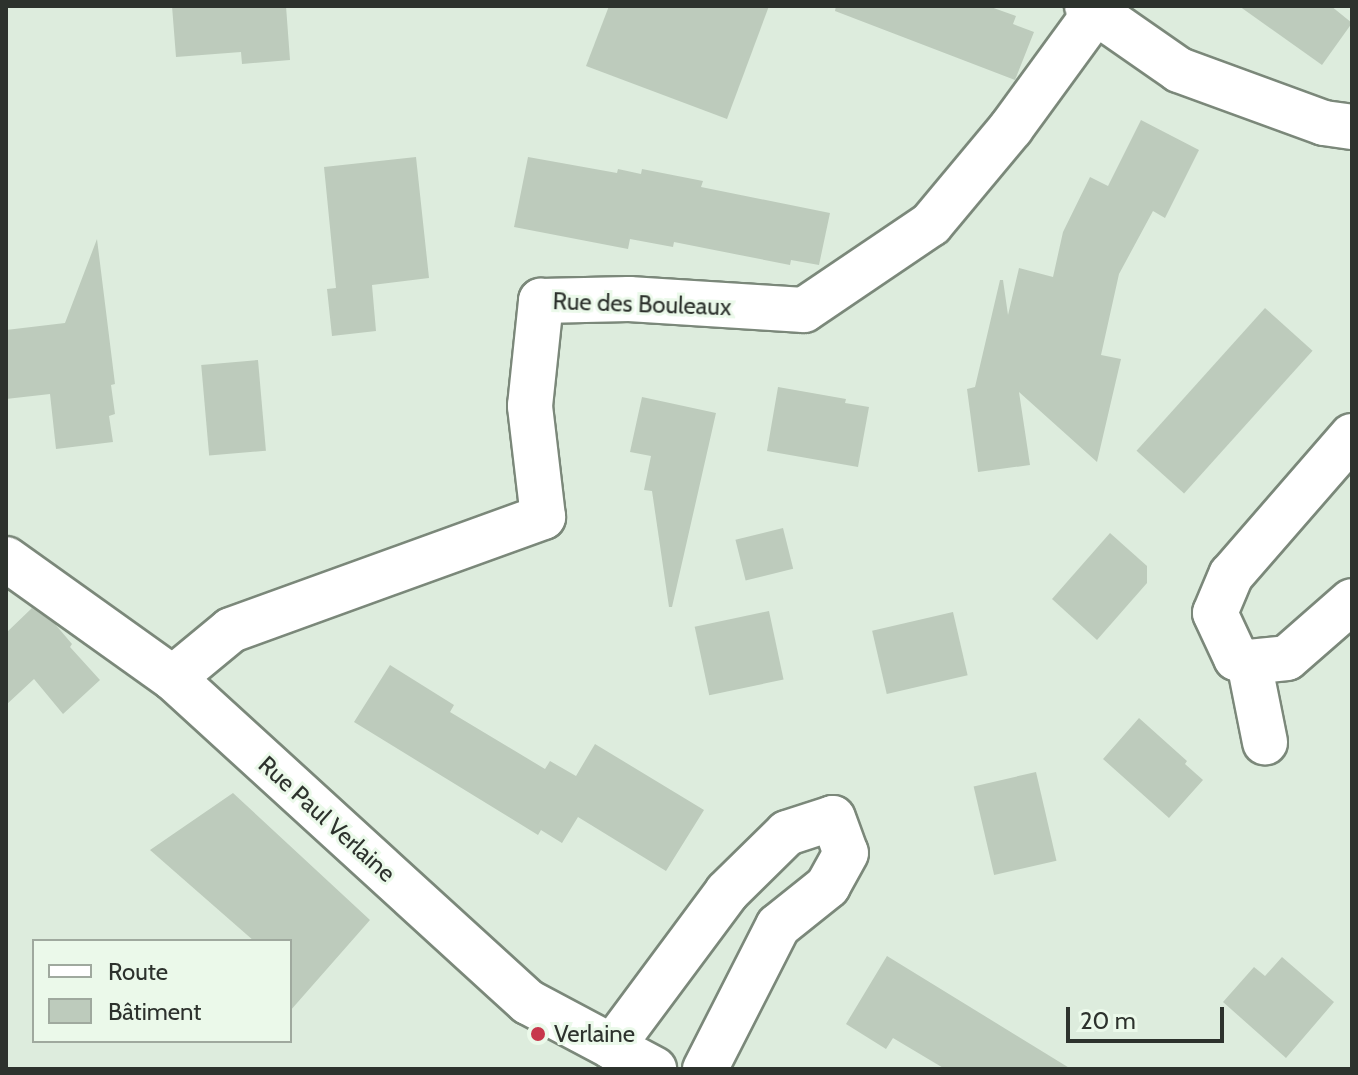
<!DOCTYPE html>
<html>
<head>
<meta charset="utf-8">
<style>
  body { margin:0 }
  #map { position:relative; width:1358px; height:1075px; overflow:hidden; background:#ddecdd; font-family:Cabin,sans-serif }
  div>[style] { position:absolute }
  .building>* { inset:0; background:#bdcbbc; transform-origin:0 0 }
  .roads { filter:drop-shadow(2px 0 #7b887a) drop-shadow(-2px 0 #7b887a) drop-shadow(0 2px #7b887a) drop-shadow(0 -2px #7b887a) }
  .minor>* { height:44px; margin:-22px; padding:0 22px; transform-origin:22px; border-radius:22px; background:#fff }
  .dots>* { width:22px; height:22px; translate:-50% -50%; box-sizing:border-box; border:4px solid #ebf9ea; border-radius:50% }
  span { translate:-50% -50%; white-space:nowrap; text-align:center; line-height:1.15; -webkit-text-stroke:6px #ebf9ea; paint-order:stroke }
  .street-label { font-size:24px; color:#2d322d }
  .poi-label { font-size:24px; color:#2d322d }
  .left { translate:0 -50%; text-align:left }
  .frame { position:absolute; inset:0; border:8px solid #2d322d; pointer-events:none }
  .legend { position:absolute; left:32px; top:939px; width:260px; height:104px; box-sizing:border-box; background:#ebf9ea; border:2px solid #9fa99e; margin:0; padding:10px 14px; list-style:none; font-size:24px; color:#2d322d }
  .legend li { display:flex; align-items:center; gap:16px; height:40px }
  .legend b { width:40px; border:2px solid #9fa99e }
  .scale { position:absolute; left:1066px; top:1007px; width:158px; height:36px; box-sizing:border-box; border:4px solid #2d322d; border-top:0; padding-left:10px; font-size:24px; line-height:28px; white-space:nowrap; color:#2d322d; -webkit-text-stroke:6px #ebf9ea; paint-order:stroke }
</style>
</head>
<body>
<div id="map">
  <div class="building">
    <i style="clip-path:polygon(172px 6px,286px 6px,290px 60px,242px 64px,241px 52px,176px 57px)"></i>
    <i style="clip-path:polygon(609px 6px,769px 6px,727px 119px,586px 66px)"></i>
    <i style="clip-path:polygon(836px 6px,988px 6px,1016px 16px,1013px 24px,1034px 32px,1015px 80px,835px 11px)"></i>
    <i style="clip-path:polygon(1239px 6px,1331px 6px,1352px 23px,1322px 65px)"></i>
    <i style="clip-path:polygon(1141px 120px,1199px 150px,1165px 218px,1153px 211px,1119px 274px,1101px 355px,1121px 359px,1097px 462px,1019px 392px,1030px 465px,978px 472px,967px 389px,975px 387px,1000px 280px,1003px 280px,1008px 315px,1019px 268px,1053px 277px,1063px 232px,1090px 177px,1108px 186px)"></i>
    <i style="clip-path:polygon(416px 157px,429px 278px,372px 285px,376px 331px,332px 336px,327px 289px,336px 288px,324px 167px)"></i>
    <i style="clip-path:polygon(528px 157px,617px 173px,618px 169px,641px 174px,642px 169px,703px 181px,701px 187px,830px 213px,819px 265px,791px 260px,790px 265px,674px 242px,673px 247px,630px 239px,628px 249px,514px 227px)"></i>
    <i style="clip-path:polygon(97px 239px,115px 384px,111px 385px,115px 414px,109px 416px,113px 442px,56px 449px,50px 394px,6px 399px,6px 330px,65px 323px)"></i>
    <i style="left:1265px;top:308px;width:64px;height:192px;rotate:42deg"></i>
    <i style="left:258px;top:360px;width:91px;height:57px;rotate:85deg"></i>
    <i style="clip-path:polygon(778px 387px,846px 399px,845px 403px,869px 407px,858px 467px,767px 451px)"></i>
    <i style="clip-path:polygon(642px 397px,716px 413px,672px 607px,669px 607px,652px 491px,644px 490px,651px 456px,630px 452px)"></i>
    <i style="left:783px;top:528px;width:42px;height:49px;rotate:76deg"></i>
    <i style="clip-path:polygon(1110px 533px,1147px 566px,1147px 583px,1097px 640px,1052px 599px)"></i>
    <i style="clip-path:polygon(32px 608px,55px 624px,72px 644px,70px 647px,100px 680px,63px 714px,34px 679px,6px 705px,6px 633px)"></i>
    <i style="left:769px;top:611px;width:70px;height:76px;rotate:78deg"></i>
    <i style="left:953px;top:612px;width:65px;height:83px;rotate:77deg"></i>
    <i style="clip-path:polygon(390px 665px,454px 705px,450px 712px,545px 769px,550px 761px,576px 776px,595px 744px,704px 810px,666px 871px,578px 817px,562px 843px,541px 830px,538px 835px,354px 722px)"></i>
    <i style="clip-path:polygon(1139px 718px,1187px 761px,1185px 764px,1203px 780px,1169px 818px,1103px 759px)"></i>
    <i style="left:1036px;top:772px;width:91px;height:64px;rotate:77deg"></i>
    <i style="clip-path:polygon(233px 793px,370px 920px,290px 1011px,290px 941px,254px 941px,150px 850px)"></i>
    <i style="clip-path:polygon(887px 956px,1071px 1069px,945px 1069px,893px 1038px,886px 1049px,846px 1024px)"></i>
    <i style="clip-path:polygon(1282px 957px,1334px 1002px,1286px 1058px,1223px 1002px,1254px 967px,1265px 976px)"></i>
  </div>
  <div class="roads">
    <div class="minor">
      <i style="left:1087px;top:6px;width:112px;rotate:34.8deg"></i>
      <i style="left:1179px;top:70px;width:154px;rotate:20.1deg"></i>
      <i style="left:1324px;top:123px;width:28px;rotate:8deg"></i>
      <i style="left:1352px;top:436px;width:184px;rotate:131deg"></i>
      <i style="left:1231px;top:575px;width:41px;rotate:112.8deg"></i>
      <i style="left:1215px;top:613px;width:50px;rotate:65deg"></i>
      <i style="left:1236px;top:658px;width:14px;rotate:17deg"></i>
      <i style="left:1249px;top:662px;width:38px;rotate:-6deg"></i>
      <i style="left:1287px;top:658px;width:86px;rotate:-41.2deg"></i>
      <i style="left:6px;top:559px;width:205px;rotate:35.5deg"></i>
      <i style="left:173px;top:678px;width:481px;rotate:42.4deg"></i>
      <i style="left:528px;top:1002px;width:143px;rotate:28deg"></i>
      <i style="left:1249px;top:662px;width:82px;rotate:78.7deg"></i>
      <i style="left:173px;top:678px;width:75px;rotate:-39.6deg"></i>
      <i style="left:231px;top:630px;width:332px;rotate:-19.9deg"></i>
      <i style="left:543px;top:517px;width:112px;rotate:-96.7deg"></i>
      <i style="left:530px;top:406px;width:106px;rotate:-84deg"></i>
      <i style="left:541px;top:301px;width:88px;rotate:-1.3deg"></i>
      <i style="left:629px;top:299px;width:175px;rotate:3.6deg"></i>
      <i style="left:804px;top:310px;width:153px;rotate:-34.1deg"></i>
      <i style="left:931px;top:224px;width:125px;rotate:-50.2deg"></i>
      <i style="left:1011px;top:128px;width:142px;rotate:-53.9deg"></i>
      <i style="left:612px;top:1047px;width:193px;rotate:-53.4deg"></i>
      <i style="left:727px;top:892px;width:84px;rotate:-44.5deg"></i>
      <i style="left:787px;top:833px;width:48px;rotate:-18.1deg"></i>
      <i style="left:833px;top:818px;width:37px;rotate:70deg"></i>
      <i style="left:846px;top:853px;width:38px;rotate:119deg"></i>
      <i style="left:828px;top:886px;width:64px;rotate:141.3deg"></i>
      <i style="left:778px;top:926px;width:161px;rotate:117deg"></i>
    </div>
  </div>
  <div class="dots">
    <i style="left:538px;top:1034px;background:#c7374c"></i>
  </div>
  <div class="street-label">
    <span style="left:642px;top:304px;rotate:2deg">Rue des Bouleaux</span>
    <span style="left:327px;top:819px;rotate:42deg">Rue Paul Verlaine</span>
  </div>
  <div class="poi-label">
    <span class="left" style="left:554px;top:1034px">Verlaine</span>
  </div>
  <div class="frame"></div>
  <ul class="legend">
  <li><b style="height:10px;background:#fff"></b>Route</li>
  <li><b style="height:22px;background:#bdcbbc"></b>Bâtiment</li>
  </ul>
  <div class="scale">20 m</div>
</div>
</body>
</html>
